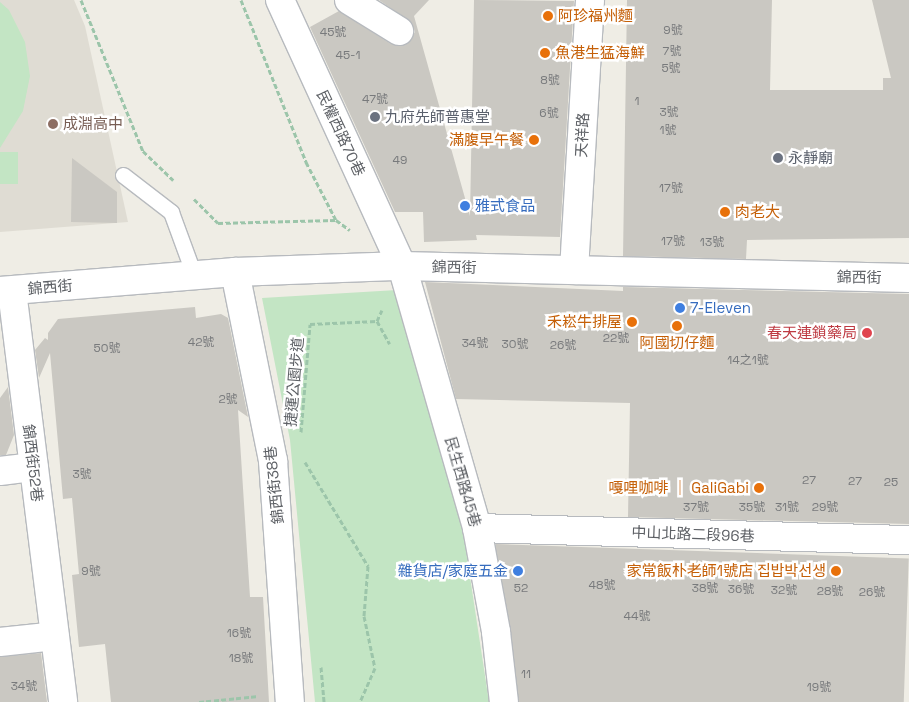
<!DOCTYPE html>
<html>
<head>
<meta charset="utf-8">
<style>
  body { margin:0 }
  #map { position:relative; width:909px; height:702px; overflow:hidden; background:#efede5; font-family:"Space Grotesk","Noto Sans TC","Noto Sans KR",sans-serif }
  div>[style] { position:absolute }
  .education>* { inset:0; background:#dfdcd3 }
  .green>* { inset:0; background:#c3e5c4; transform-origin:0 0 }
  .building>* { inset:0; background:#cac8c2; transform-origin:0 0 }
  .path>* { height:3px; margin-top:-1.5px; transform-origin:0; background:repeating-linear-gradient(90deg,#9cc5aa 0 5px,transparent 0 7.5px) }
  .roads { filter:drop-shadow(1px 0 #b7babe) drop-shadow(-1px 0 #b7babe) drop-shadow(0 1px #b7babe) drop-shadow(0 -1px #b7babe) }
  .service>* { height:15px; margin:-7.5px; padding:0 7.5px; transform-origin:7.5px; border-radius:7.5px; background:#fff }
  .minor>* { height:28px; margin:-14px; padding:0 14px; transform-origin:14px; border-radius:14px; background:#fff }
  .dots>* { width:14px; height:14px; translate:-50% -50%; box-sizing:border-box; border:2px solid #fff; border-radius:50% }
  span { translate:-50% -50%; white-space:nowrap; text-align:center; line-height:1.15; -webkit-text-stroke:5px #fff; paint-order:stroke }
  .number-label { font-size:12px; color:#787a7c }
  .number-label span { -webkit-text-stroke-width:0 }
  .food-label { font-size:15px; color:#c56008 }
  .left { translate:0 -50%; text-align:left }
  .right { translate:-100% -50%; text-align:right }
  .worship-label { font-size:15px; color:#5b616d }
  .education-label { font-size:15px; color:#785e54 }
  .street-label { font-size:15px; color:#5d6065 }
  .shop-label { font-size:15px; color:#366cbe }
  .health-label { font-size:15px; color:#be3a42 }
</style>
</head>
<body>
<div id="map">
  <div class="education">
    <i style="clip-path:polygon(0 0,74px 0,85px 26px,128px 222px,0 232px)"></i>
  </div>
  <div class="green">
    <i style="clip-path:polygon(0 2px,9px 10px,25px 42px,30px 76px,23px 111px,0 148px)"></i>
    <i style="left:0;top:152px;width:18px;height:32px"></i>
    <i style="clip-path:polygon(397px 290px,463px 531px,489px 702px,315px 702px,290px 440px,262px 298px)"></i>
  </div>
  <div class="building">
    <i style="clip-path:polygon(379px 0,429px 0,414px 16px,470px 216px,474px 0,574px 1px,560px 237px,476px 235px,477px 240px,424px 242px,423px 212px,395px 212px,310px 27px,339px 11px,391px 44px,407px 44px,415px 32px,412px 23px)"></i>
    <i style="clip-path:polygon(627px 0,772px 0,770px 90px,883px 90px,883px 78px,891px 78px,872px 0,909px 0,909px 238px,747px 240px,746px 259px,623px 256px)"></i>
    <i style="clip-path:polygon(72px 158px,117px 192px,117px 223px,71px 222px)"></i>
    <i style="clip-path:polygon(425px 282px,623px 291px,623px 287px,909px 294px,909px 524px,628px 517px,630px 403px,456px 399px)"></i>
    <i style="clip-path:polygon(195px 307px,196px 318px,221px 314px,228px 318px,248px 417px,238px 410px,250px 597px,263px 597px,269px 702px,111px 702px,105px 644px,79px 647px,72px 575px,79px 574px,72px 498px,63px 499px,50px 353px,39px 378px,35px 350px,45px 338px,48px 340px,48px 333px,58px 319px)"></i>
    <i style="clip-path:polygon(8px 387px,14px 435px,6px 455px,0 455px,0 398px)"></i>
    <i style="left:496px;top:544px;width:413px;height:160px;rotate:2deg"></i>
    <i style="clip-path:polygon(41px 653px,47px 702px,0 702px,0 657px)"></i>
  </div>
  <div class="path">
    <i style="left:81px;top:0;width:163px;rotate:67.7deg"></i>
    <i style="left:143px;top:151px;width:42px;rotate:44deg"></i>
    <i style="left:241px;top:0;width:175px;rotate:68.1deg"></i>
    <i style="left:306px;top:162px;width:65px;rotate:62.7deg"></i>
    <i style="left:336px;top:220px;width:17px;rotate:36deg"></i>
    <i style="left:194px;top:199px;width:34px;rotate:45deg"></i>
    <i style="left:218px;top:223px;width:118px;rotate:-1.5deg"></i>
    <i style="left:377px;top:321px;width:12px;rotate:-66deg"></i>
    <i style="left:301px;top:432px;width:108px;rotate:-85.2deg"></i>
    <i style="left:310px;top:324px;width:67px;rotate:-2.6deg"></i>
    <i style="left:377px;top:321px;width:26px;rotate:61deg"></i>
    <i style="left:305px;top:462px;width:122px;rotate:58.8deg"></i>
    <i style="left:368px;top:566px;width:50px;rotate:94.6deg"></i>
    <i style="left:364px;top:616px;width:53px;rotate:78.1deg"></i>
    <i style="left:375px;top:668px;width:37px;rotate:114deg"></i>
    <i style="left:321px;top:667px;width:35px;rotate:85deg"></i>
    <i style="left:199px;top:702px;width:59px;rotate:-5.8deg"></i>
  </div>
  <div class="roads">
    <div class="service">
      <i style="left:123px;top:175px;width:61px;rotate:37.6deg"></i>
      <i style="left:171px;top:212px;width:67px;rotate:69.9deg"></i>
    </div>
    <div class="minor">
      <i style="left:280px;top:0;width:293px;rotate:65.4deg"></i>
      <i style="left:402px;top:266px;width:273px;rotate:74deg"></i>
      <i style="left:477px;top:528px;width:106px;rotate:79.6deg"></i>
      <i style="left:496px;top:632px;width:70px;rotate:83.5deg"></i>
      <i style="left:349px;top:0;width:59px;rotate:31.8deg"></i>
      <i style="left:574px;top:270px;width:270px;rotate:-86.6deg"></i>
      <i style="left:235px;top:272px;width:193px;rotate:78.6deg"></i>
      <i style="left:273px;top:461px;width:242px;rotate:86deg"></i>
      <i style="left:0;top:291px;width:236px;rotate:-4.6deg"></i>
      <i style="left:235px;top:272px;width:167px;rotate:-2.1deg"></i>
      <i style="left:402px;top:266px;width:507px;rotate:1.36deg"></i>
      <i style="left:12px;top:291px;width:414px;rotate:82.9deg"></i>
      <i style="left:0;top:471px;width:34px;rotate:-7deg"></i>
      <i style="left:477px;top:528px;width:432px;rotate:1.6deg"></i>
      <i style="left:0;top:642px;width:55px;rotate:-6.2deg"></i>
    </div>
  </div>
  <div class="dots">
    <i style="left:548px;top:16px;background:#e8710a"></i>
    <i style="left:545px;top:53px;background:#e8710a"></i>
    <i style="left:375px;top:117px;background:#6b7280"></i>
    <i style="left:53px;top:124px;background:#8d6e63"></i>
    <i style="left:534px;top:140px;background:#e8710a"></i>
    <i style="left:778px;top:158px;background:#6b7280"></i>
    <i style="left:465px;top:206px;background:#3f7fe0"></i>
    <i style="left:725px;top:212px;background:#e8710a"></i>
    <i style="left:680px;top:308px;background:#3f7fe0"></i>
    <i style="left:632px;top:322px;background:#e8710a"></i>
    <i style="left:677px;top:326px;background:#e8710a"></i>
    <i style="left:867px;top:333px;background:#e0444e"></i>
    <i style="left:759px;top:488px;background:#e8710a"></i>
    <i style="left:518px;top:571px;background:#3f7fe0"></i>
    <i style="left:836px;top:571px;background:#e8710a"></i>
  </div>
  <div class="number-label">
    <span style="left:673px;top:31px">9號</span>
    <span style="left:333px;top:33px">45號</span>
    <span style="left:672px;top:52px">7號</span>
    <span style="left:348px;top:56px">45-1</span>
    <span style="left:671px;top:69px">5號</span>
    <span style="left:550px;top:81px">8號</span>
    <span style="left:375px;top:100px">47號</span>
    <span style="left:637px;top:102px">1</span>
    <span style="left:669px;top:113px">3號</span>
    <span style="left:549px;top:114px">6號</span>
    <span style="left:668px;top:131px">1號</span>
    <span style="left:400px;top:161px">49</span>
    <span style="left:671px;top:189px">17號</span>
    <span style="left:673px;top:242px">17號</span>
    <span style="left:712px;top:243px">13號</span>
    <span style="left:616px;top:339px">22號</span>
    <span style="left:201px;top:343px">42號</span>
    <span style="left:475px;top:344px">34號</span>
    <span style="left:515px;top:345px">30號</span>
    <span style="left:563px;top:346px">26號</span>
    <span style="left:107px;top:349px">50號</span>
    <span style="left:748px;top:361px">14之1號</span>
    <span style="left:228px;top:400px">2號</span>
    <span style="left:82px;top:475px">3號</span>
    <span style="left:809px;top:481px">27</span>
    <span style="left:855px;top:482px">27</span>
    <span style="left:891px;top:483px">25</span>
    <span style="left:696px;top:508px">37號</span>
    <span style="left:752px;top:508px">35號</span>
    <span style="left:787px;top:508px">31號</span>
    <span style="left:825px;top:508px">29號</span>
    <span style="left:91px;top:572px">9號</span>
    <span style="left:602px;top:586px">48號</span>
    <span style="left:521px;top:589px">52</span>
    <span style="left:705px;top:589px">38號</span>
    <span style="left:741px;top:590px">36號</span>
    <span style="left:784px;top:591px">32號</span>
    <span style="left:830px;top:592px">28號</span>
    <span style="left:872px;top:593px">26號</span>
    <span style="left:637px;top:617px">44號</span>
    <span style="left:239px;top:634px">16號</span>
    <span style="left:241px;top:659px">18號</span>
    <span style="left:526px;top:675px">11</span>
    <span style="left:24px;top:687px">34號</span>
    <span style="left:819px;top:688px">19號</span>
  </div>
  <div class="food-label">
    <span class="left" style="left:558px;top:16px">阿珍福州麵</span>
    <span class="left" style="left:555px;top:53px">魚港生猛海鮮</span>
    <span class="right" style="left:524px;top:140px">滿腹早午餐</span>
    <span class="left" style="left:735px;top:212px">肉老大</span>
    <span class="right" style="left:622px;top:322px">禾崧牛排屋</span>
    <span style="left:677px;top:343px">阿國切仔麵</span>
    <span class="right" style="left:749px;top:488px">嘎哩咖啡 ｜ GaliGabi</span>
    <span class="right" style="left:826px;top:571px">家常飯朴老師1號店 집밥박선생</span>
  </div>
  <div class="worship-label">
    <span class="left" style="left:385px;top:117px">九府先師普惠堂</span>
    <span class="left" style="left:788px;top:158px">永靜廟</span>
  </div>
  <div class="education-label">
    <span class="left" style="left:63px;top:124px">成淵高中</span>
  </div>
  <div class="street-label">
    <span style="left:341px;top:133px;rotate:65deg">民權西路70巷</span>
    <span style="left:582px;top:135px;rotate:-87deg">天祥路</span>
    <span style="left:454px;top:267px;rotate:1deg">錦西街</span>
    <span style="left:859px;top:277px;rotate:1deg">錦西街</span>
    <span style="left:50px;top:287px;rotate:-5deg">錦西街</span>
    <span style="left:294px;top:382px;rotate:-85deg">捷運公園步道</span>
    <span style="left:33px;top:463px;rotate:83deg">錦西街52巷</span>
    <span style="left:463px;top:482px;rotate:74deg">民生西路45巷</span>
    <span style="left:274px;top:485px;rotate:-96deg">錦西街38巷</span>
    <span style="left:693px;top:534px;rotate:2deg">中山北路二段96巷</span>
  </div>
  <div class="shop-label">
    <span class="left" style="left:475px;top:206px">雅式食品</span>
    <span class="left" style="left:690px;top:308px">7-Eleven</span>
    <span class="right" style="left:508px;top:571px">雜貨店/家庭五金</span>
  </div>
  <div class="health-label">
    <span class="right" style="left:857px;top:333px">春天連鎖藥局</span>
  </div>
</div>
</body>
</html>
